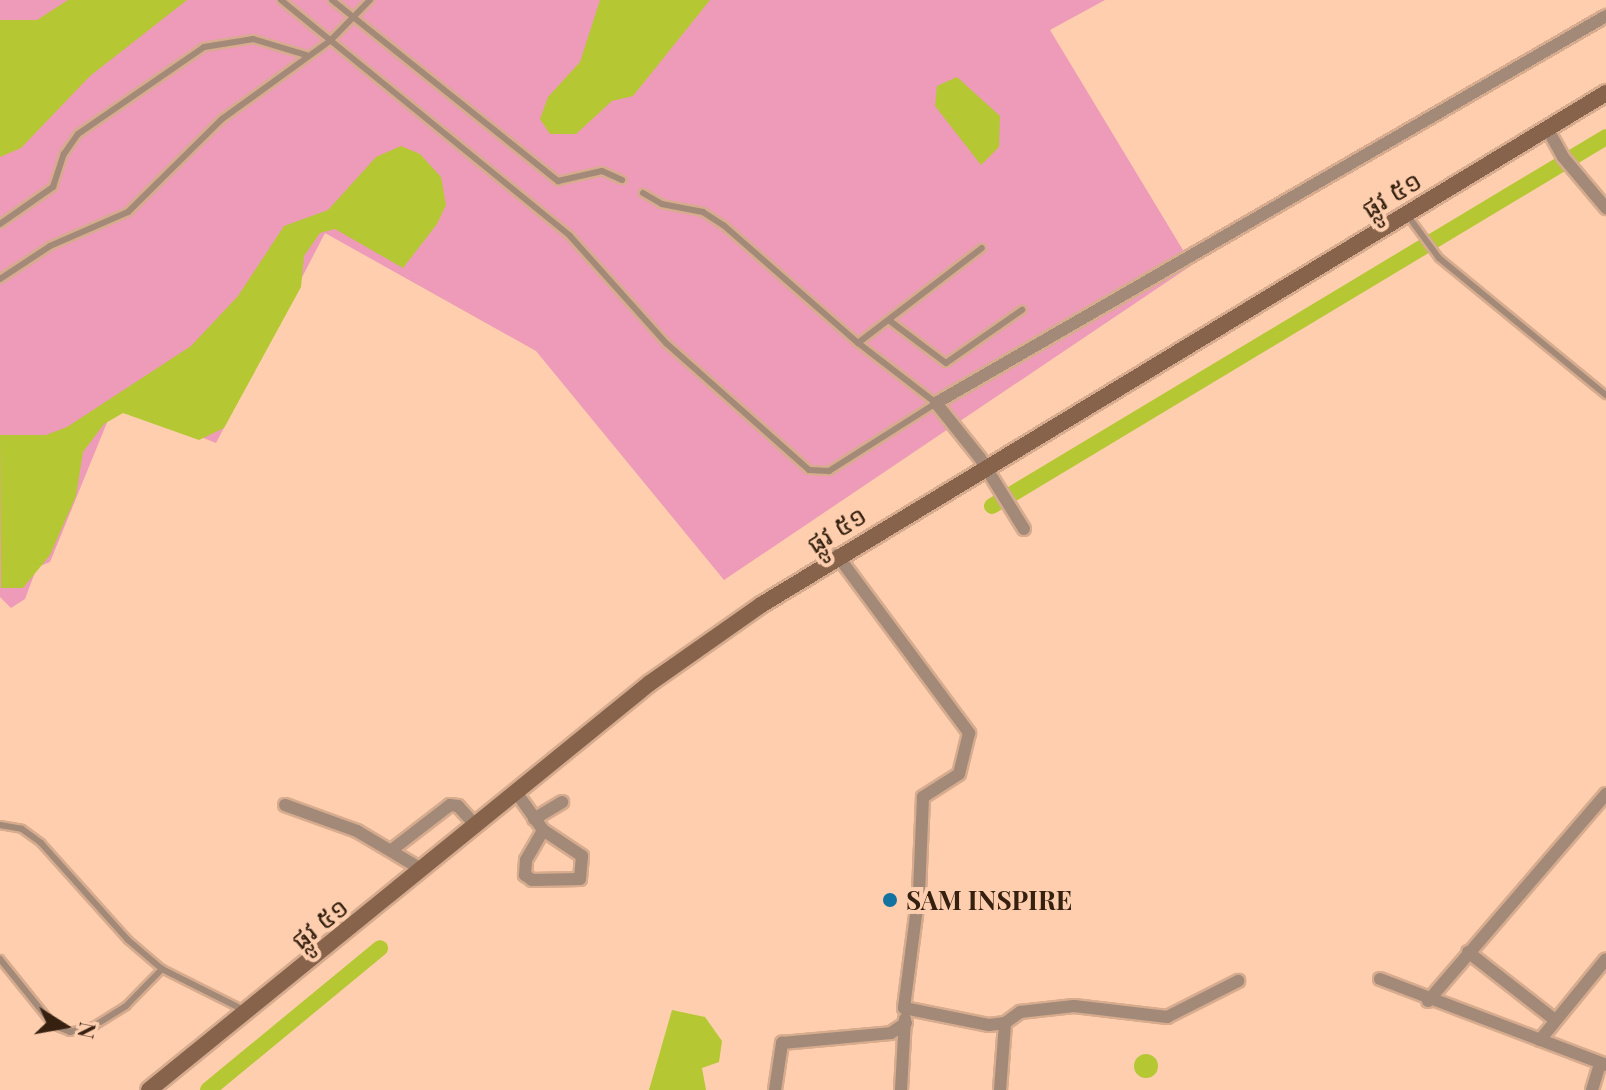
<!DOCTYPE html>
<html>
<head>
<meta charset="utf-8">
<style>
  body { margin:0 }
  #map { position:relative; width:1606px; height:1090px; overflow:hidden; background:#feceae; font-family:"Playfair Display","Noto Sans Khmer",serif }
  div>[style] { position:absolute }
  .green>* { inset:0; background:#ee9ab9 }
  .water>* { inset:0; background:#b5c733 }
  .round { border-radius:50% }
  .canal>* { height:16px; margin:-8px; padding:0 8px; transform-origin:8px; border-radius:8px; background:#b5c733 }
  .roads { filter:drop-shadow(2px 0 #d6ab8e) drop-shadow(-2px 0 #d6ab8e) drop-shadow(0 2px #d6ab8e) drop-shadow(0 -2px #d6ab8e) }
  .lane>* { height:6px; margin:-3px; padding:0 3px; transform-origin:3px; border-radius:3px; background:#a28978 }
  .street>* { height:12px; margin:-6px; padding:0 6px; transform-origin:6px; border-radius:6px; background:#a28978 }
  .secondary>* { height:16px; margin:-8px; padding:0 8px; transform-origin:8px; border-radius:8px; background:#86634a }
  .dots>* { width:22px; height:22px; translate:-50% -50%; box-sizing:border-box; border:4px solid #feceae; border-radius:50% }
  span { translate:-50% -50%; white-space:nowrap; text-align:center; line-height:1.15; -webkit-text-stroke:8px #feceae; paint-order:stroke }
  .street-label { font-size:26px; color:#362110 }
  .poi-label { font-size:26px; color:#362110; font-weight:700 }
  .left { translate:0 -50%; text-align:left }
  .north { position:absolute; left:24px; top:986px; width:80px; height:80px; -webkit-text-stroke:6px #feceae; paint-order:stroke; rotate:101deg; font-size:22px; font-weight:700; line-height:32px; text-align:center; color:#362110 }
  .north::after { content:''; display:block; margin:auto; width:28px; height:36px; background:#362110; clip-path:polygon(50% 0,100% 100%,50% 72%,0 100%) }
</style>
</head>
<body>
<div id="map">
  <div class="green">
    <i style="clip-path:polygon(0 0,1105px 0,1050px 30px,1192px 265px,724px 580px,536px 351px,325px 233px,216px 443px,115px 403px,50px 562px,37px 567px,25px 599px,11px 608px,0 597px)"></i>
  </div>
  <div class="water">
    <i style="clip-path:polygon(68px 0,187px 0,90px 76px,21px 148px,0 157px,0 20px,37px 20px)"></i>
    <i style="clip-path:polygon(600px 0,710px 0,633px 96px,612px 101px,576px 134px,550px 134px,540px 119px,548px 97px,580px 62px)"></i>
    <i style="clip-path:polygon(957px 77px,1000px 116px,999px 147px,981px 165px,935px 106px,937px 86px)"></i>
    <i style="clip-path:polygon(401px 146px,420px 154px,441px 177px,446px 205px,437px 224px,403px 268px,335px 229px,320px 233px,304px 256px,301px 287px,224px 428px,199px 440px,123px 413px,104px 424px,83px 452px,76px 496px,50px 555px,23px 588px,1px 588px,0 435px,46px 435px,67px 427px,191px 346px,238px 296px,284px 226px,328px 210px,376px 157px)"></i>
    <i style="clip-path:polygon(672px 1010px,705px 1017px,722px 1041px,719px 1062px,702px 1068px,706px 1090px,649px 1090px)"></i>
    <i class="round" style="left:1134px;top:1054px;width:24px;height:24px"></i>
  </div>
  <div class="canal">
    <i style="left:992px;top:506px;width:716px;rotate:-31deg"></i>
    <i style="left:208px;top:1090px;width:223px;rotate:-39.5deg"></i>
  </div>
  <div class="roads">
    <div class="lane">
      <i style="left:281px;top:0;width:373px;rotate:39.2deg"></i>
      <i style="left:570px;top:236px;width:144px;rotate:48.1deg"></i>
      <i style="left:666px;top:343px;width:191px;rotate:41.6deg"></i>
      <i style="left:809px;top:470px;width:20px;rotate:3deg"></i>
      <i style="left:829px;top:471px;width:127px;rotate:-32.4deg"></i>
      <i style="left:936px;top:403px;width:98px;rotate:-142.4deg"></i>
      <i style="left:858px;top:343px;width:179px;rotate:-138.8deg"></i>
      <i style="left:723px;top:225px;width:24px;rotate:-147deg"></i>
      <i style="left:703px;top:212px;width:42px;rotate:-169deg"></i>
      <i style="left:662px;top:204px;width:22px;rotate:-150deg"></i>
      <i style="left:332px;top:0;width:290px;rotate:38.7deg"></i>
      <i style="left:558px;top:181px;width:45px;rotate:-12.8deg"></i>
      <i style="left:602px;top:171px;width:22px;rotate:24deg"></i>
      <i style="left:1408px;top:216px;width:52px;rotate:53.6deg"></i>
      <i style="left:1439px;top:258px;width:216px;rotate:39.4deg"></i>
      <i style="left:0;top:224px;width:65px;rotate:-34.9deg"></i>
      <i style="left:53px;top:187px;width:35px;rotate:-72deg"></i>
      <i style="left:64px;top:154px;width:24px;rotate:-55deg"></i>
      <i style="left:78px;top:134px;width:153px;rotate:-34.6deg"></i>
      <i style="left:204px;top:47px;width:50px;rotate:-9.3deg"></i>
      <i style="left:253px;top:39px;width:55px;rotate:16.8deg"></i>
      <i style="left:0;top:279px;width:60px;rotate:-33.4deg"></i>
      <i style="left:50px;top:246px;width:85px;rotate:-23.6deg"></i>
      <i style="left:128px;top:212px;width:132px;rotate:-44.7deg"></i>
      <i style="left:222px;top:119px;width:135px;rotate:-35.9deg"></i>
      <i style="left:331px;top:40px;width:56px;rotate:-45.7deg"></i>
      <i style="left:890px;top:321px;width:70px;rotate:36.9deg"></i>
      <i style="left:946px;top:363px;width:93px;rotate:-34.9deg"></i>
      <i style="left:858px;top:343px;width:156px;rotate:-37.5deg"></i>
      <i style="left:0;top:825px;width:22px;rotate:10deg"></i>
      <i style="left:22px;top:829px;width:24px;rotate:36deg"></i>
      <i style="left:41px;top:843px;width:130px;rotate:48.1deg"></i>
      <i style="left:128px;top:940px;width:45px;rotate:40.5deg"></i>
      <i style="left:162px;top:969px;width:92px;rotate:26.6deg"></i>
      <i style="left:0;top:959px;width:85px;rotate:51.2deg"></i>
      <i style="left:53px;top:1025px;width:18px;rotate:22deg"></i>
      <i style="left:70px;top:1032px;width:25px;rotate:-14deg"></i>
      <i style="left:94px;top:1026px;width:38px;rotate:-32deg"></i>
      <i style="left:126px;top:1006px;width:52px;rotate:-45.8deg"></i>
    </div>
    <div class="street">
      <i style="left:1547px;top:128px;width:33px;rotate:61deg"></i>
      <i style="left:1563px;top:157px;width:67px;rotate:49.9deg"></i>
      <i style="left:1024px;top:529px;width:84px;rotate:-121.8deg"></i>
      <i style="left:980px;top:458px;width:70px;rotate:-128.7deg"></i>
      <i style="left:936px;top:403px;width:774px;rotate:-30.01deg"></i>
      <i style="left:837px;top:555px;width:222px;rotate:53.4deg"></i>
      <i style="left:969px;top:733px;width:42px;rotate:103.7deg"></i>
      <i style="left:959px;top:774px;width:43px;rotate:147.4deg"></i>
      <i style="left:923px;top:797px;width:95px;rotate:92.4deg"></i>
      <i style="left:919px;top:892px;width:117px;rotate:97.4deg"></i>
      <i style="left:904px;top:1008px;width:87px;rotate:11.3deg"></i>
      <i style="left:989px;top:1025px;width:16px;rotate:-7deg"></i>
      <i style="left:1005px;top:1023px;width:19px;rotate:-36deg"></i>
      <i style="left:1020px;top:1012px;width:54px;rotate:-6.3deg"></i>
      <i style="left:1074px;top:1006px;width:94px;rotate:6.7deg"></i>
      <i style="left:1167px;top:1017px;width:80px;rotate:-26.9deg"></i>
      <i style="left:516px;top:792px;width:47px;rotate:54.6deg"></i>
      <i style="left:543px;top:830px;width:47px;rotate:33.7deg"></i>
      <i style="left:582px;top:856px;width:23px;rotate:95deg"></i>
      <i style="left:580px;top:879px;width:48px;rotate:178.8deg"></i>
      <i style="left:532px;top:880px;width:9px;rotate:-144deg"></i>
      <i style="left:525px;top:875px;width:15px;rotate:-86deg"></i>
      <i style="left:526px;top:860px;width:34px;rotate:-60deg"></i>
      <i style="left:285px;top:805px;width:77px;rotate:19.9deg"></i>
      <i style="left:357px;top:831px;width:74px;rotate:30.7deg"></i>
      <i style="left:534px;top:819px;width:33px;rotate:-31deg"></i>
      <i style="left:393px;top:849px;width:72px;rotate:-37.7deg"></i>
      <i style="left:450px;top:805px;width:8px;rotate:7deg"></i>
      <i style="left:458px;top:806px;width:27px;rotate:48deg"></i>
      <i style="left:1468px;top:952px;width:110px;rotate:38deg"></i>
      <i style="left:1380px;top:979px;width:242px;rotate:20.8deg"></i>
      <i style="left:1428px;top:1001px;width:273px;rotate:-49.3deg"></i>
      <i style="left:1540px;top:1040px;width:104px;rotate:-50.8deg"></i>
      <i style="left:775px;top:1090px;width:48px;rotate:-81.5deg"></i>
      <i style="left:782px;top:1043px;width:109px;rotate:-5.2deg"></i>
      <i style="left:891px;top:1033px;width:18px;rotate:-34deg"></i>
      <i style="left:901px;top:1090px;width:71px;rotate:-86.8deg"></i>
      <i style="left:1000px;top:1090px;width:67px;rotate:-85.7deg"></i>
      <i style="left:1592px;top:1090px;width:27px;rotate:-73deg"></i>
    </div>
    <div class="secondary">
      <i style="left:149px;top:1090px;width:645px;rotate:-39.09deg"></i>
      <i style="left:650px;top:683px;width:136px;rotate:-35.1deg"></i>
      <i style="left:761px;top:605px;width:988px;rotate:-31.21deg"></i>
    </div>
  </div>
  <div class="dots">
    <i style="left:890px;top:900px;background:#1272a0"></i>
  </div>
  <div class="street-label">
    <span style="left:1391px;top:194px;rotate:-31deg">ផ្លូវ ៥១</span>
    <span style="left:836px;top:529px;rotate:-32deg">ផ្លូវ ៥១</span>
    <span style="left:319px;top:923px;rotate:-39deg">ផ្លូវ ៥១</span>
  </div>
  <div class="poi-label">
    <span class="left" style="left:906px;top:900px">SAM INSPIRE</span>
  </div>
  <div class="north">N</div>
</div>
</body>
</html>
